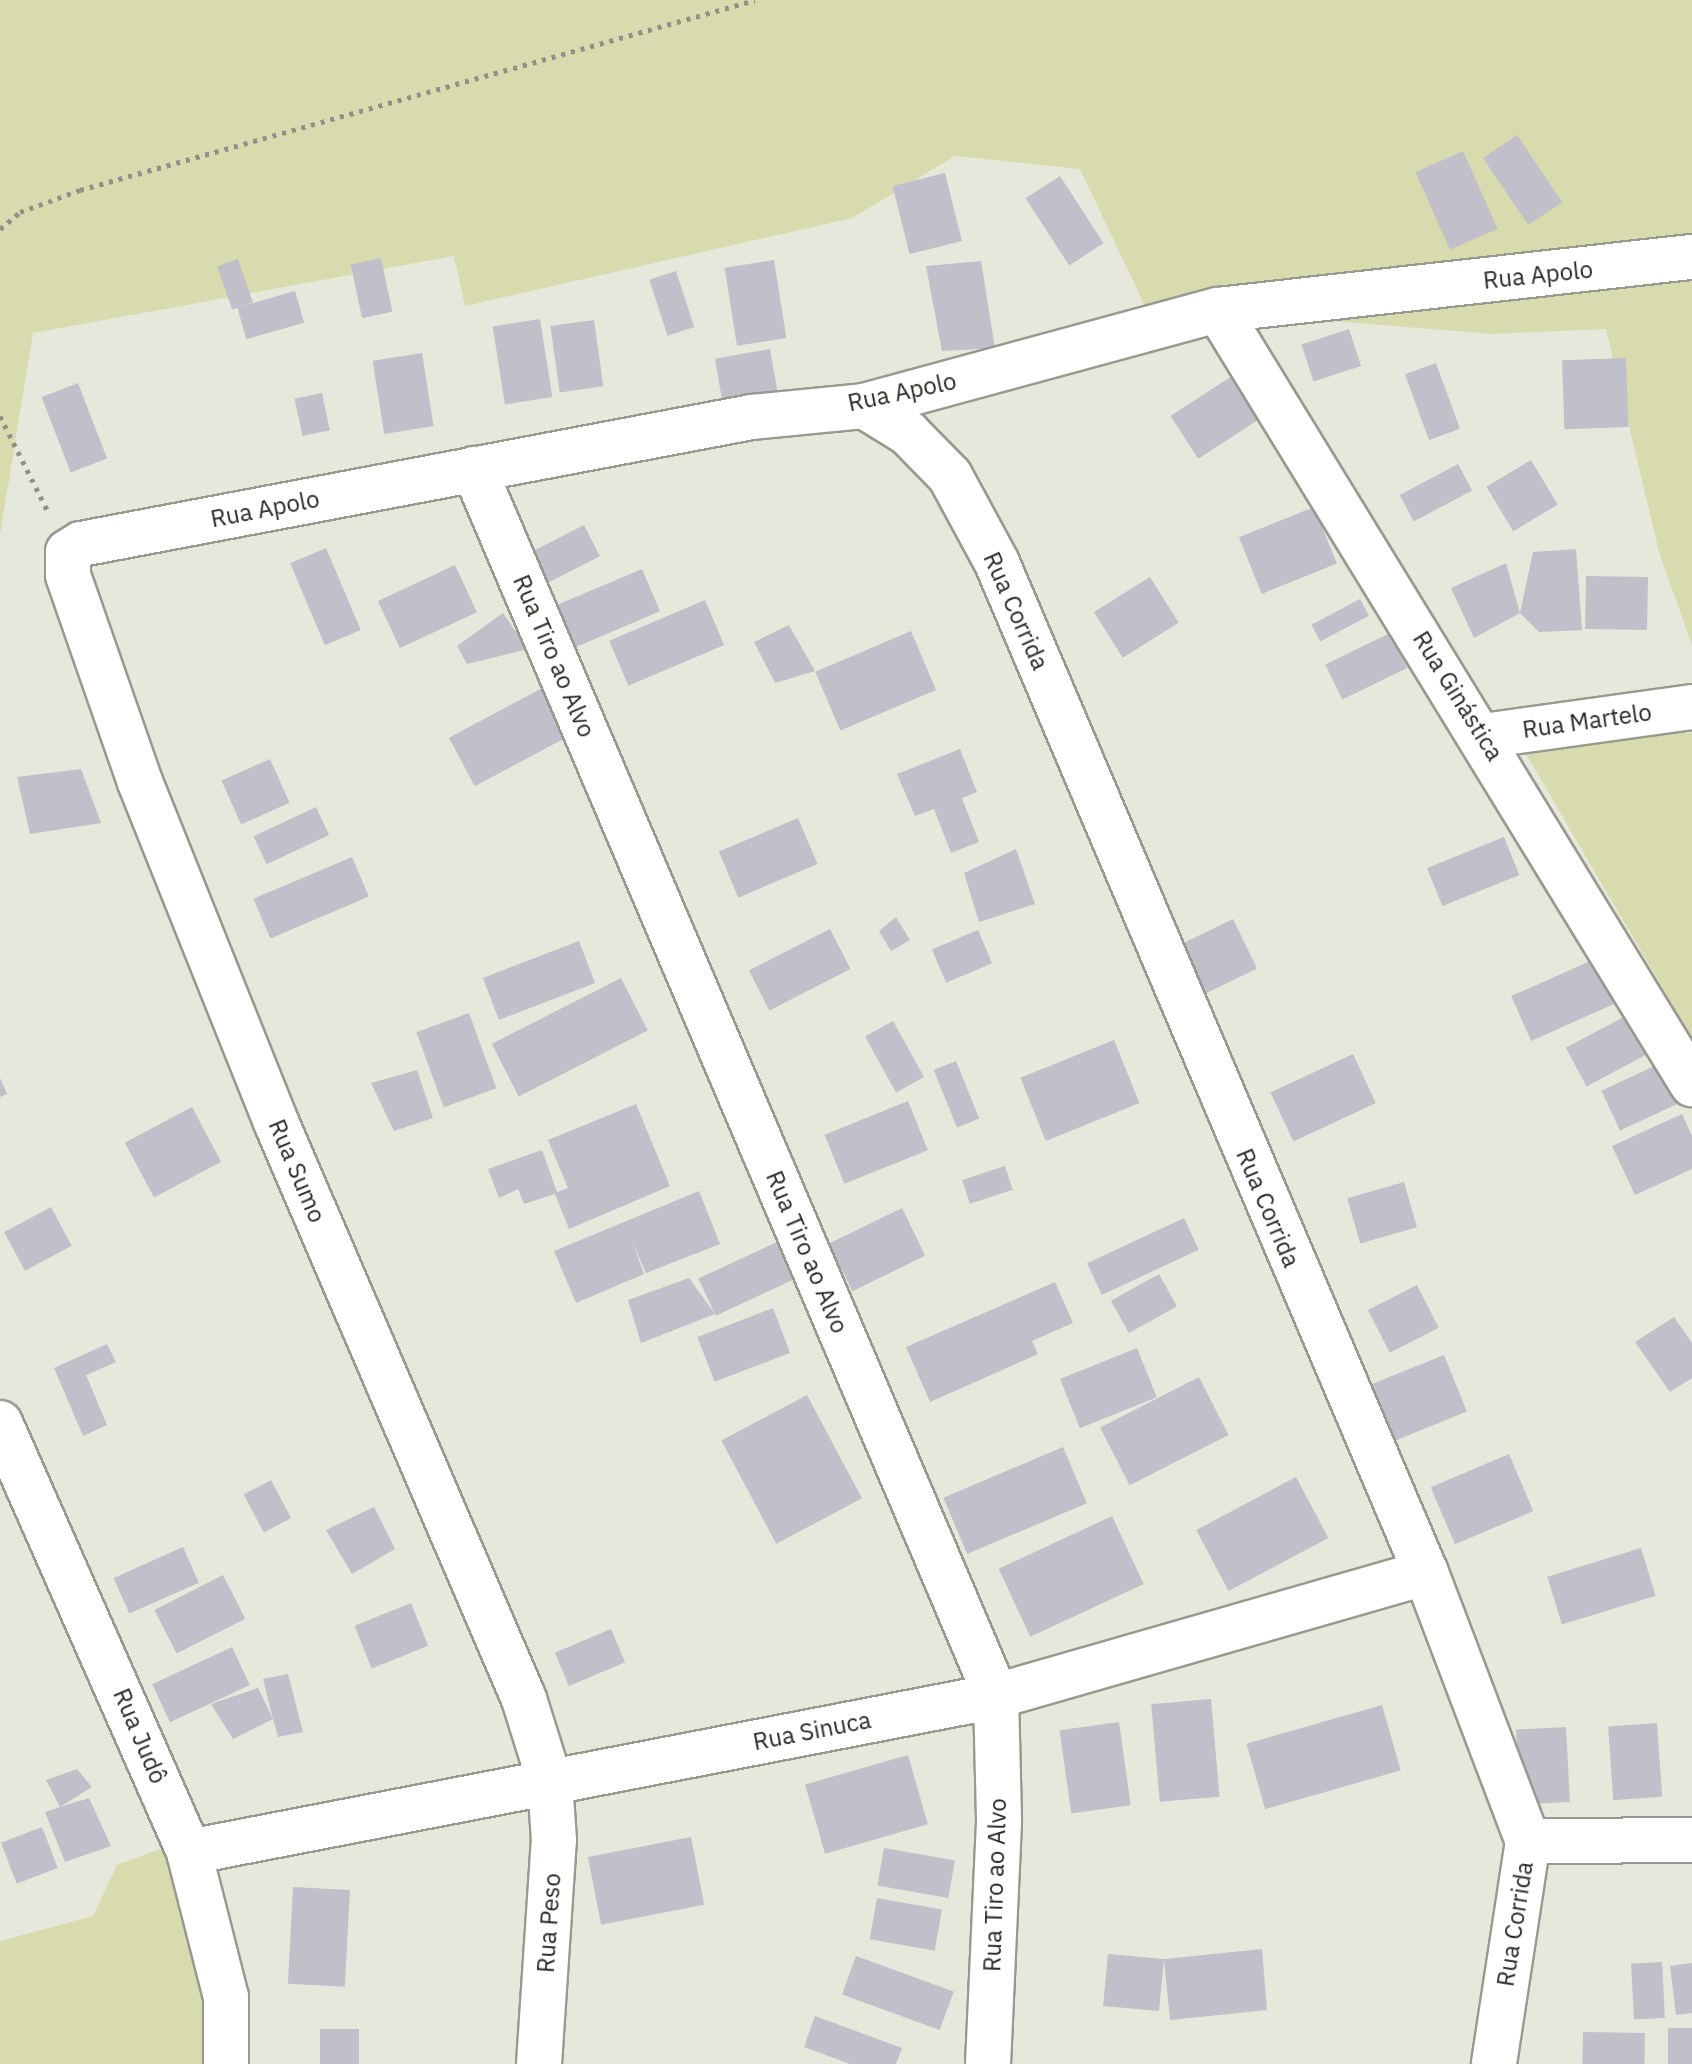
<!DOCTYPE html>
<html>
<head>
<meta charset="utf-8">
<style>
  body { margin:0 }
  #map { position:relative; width:1692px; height:2064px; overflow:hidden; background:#e7e8dc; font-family:"IBM Plex Sans",sans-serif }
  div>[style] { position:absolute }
  .green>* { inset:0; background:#d7dbae }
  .building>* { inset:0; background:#c0bfca; transform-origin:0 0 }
  .path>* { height:5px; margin-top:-2.5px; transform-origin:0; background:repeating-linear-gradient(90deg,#919189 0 4px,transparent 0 10px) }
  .roads { filter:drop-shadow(2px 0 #999a8f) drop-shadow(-2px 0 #999a8f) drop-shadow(0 2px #999a8f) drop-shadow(0 -2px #999a8f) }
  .minor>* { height:44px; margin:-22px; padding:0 22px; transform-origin:22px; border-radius:22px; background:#fff }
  span { translate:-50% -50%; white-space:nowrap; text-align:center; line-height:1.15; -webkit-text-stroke:6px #fff; paint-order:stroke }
  .street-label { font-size:24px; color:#282824 }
</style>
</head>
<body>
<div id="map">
  <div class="green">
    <i style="clip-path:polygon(0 0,1692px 0,1692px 645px,1659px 552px,1606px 329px,1492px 334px,1145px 306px,1080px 169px,955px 156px,852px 218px,465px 306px,454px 256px,33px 333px,0 535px)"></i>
    <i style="clip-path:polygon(1513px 732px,1692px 733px,1692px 1038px)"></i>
    <i style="clip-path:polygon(184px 1840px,225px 2064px,0 2064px,0 1941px,93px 1916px,117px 1865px)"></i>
  </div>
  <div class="building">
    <i style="left:1517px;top:135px;width:81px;height:41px;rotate:56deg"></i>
    <i style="left:1463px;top:151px;width:85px;height:52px;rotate:66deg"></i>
    <i style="left:945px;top:173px;width:70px;height:54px;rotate:76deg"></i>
    <i style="left:1060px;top:176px;width:80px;height:41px;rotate:57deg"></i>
    <i style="left:381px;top:258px;width:55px;height:31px;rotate:78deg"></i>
    <i style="left:238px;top:259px;width:46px;height:22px;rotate:71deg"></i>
    <i style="left:774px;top:260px;width:79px;height:50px;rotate:81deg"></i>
    <i style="clip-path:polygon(981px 261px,995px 348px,942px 351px,926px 266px)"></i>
    <i style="left:676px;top:271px;width:59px;height:28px;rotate:72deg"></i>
    <i style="left:295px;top:291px;width:33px;height:60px;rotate:74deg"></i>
    <i style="left:540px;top:319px;width:79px;height:48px;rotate:81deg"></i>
    <i style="left:594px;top:320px;width:67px;height:44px;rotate:82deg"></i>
    <i style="left:1349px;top:329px;width:39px;height:50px;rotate:72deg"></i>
    <i style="left:770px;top:349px;width:56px;height:56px;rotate:80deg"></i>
    <i style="left:422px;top:353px;width:74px;height:50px;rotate:81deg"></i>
    <i style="left:1626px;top:358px;width:69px;height:64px;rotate:88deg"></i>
    <i style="left:1436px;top:363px;width:70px;height:33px;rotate:70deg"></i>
    <i style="left:1235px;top:374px;width:51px;height:77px;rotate:57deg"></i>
    <i style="left:78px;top:383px;width:81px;height:39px;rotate:69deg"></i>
    <i style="left:322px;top:393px;width:38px;height:28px;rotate:78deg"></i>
    <i style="left:1531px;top:460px;width:52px;height:52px;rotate:59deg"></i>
    <i style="left:1458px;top:464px;width:30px;height:66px;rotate:62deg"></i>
    <i style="left:1314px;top:507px;width:61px;height:81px;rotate:68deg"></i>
    <i style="left:584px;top:525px;width:35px;height:66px;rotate:63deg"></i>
    <i style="left:326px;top:548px;width:89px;height:39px;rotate:67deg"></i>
    <i style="clip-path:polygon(1576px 549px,1582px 630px,1539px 632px,1520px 613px,1533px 552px)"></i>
    <i style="clip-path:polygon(1506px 563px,1520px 613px,1474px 638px,1451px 588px)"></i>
    <i style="left:455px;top:565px;width:52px;height:85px;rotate:65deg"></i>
    <i style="left:642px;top:569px;width:46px;height:102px;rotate:67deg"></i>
    <i style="left:1586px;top:576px;width:62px;height:53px;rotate:1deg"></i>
    <i style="left:1150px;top:577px;width:54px;height:66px;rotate:58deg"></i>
    <i style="left:1360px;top:599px;width:19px;height:55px;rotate:62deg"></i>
    <i style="left:705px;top:600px;width:49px;height:104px;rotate:67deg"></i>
    <i style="clip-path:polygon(503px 613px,528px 649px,467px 664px,457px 646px)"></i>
    <i style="clip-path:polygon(789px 625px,815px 671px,775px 683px,754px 642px)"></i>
    <i style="left:911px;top:631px;width:64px;height:104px;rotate:67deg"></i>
    <i style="left:1390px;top:633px;width:39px;height:72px;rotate:64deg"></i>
    <i style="left:546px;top:686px;width:55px;height:110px;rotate:62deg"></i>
    <i style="clip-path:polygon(960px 749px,977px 792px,962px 798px,979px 842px,951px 853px,934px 809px,915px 816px,897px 774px)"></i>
    <i style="left:270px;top:759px;width:48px;height:53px;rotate:66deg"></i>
    <i style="clip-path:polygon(81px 769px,101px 823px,30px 834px,17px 777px)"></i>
    <i style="left:316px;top:807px;width:31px;height:69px;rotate:65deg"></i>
    <i style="left:798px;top:818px;width:50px;height:86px;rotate:67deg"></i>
    <i style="left:1504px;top:837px;width:41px;height:83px;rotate:68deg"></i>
    <i style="clip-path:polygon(1016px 849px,1035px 904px,979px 922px,964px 873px)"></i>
    <i style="left:352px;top:857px;width:43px;height:107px;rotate:67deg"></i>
    <i style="clip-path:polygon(896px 917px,910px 940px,891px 951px,879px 931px)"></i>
    <i style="left:1233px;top:919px;width:55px;height:67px;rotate:64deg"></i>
    <i style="left:830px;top:929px;width:45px;height:91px;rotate:63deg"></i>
    <i style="left:978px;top:930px;width:36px;height:50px;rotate:67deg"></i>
    <i style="left:579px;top:941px;width:45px;height:103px;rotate:69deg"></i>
    <i style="left:1608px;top:953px;width:49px;height:106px;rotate:66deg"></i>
    <i style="left:621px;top:978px;width:59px;height:145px;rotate:63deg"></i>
    <i style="left:1633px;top:1012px;width:44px;height:76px;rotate:62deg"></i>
    <i style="left:469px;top:1013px;width:80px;height:56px;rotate:70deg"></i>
    <i style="left:893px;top:1021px;width:64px;height:32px;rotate:61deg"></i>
    <i style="left:1114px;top:1040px;width:68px;height:101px;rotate:68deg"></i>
    <i style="left:1353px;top:1054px;width:54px;height:91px;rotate:65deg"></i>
    <i style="left:956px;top:1061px;width:62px;height:24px;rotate:68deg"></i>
    <i style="left:1663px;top:1062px;width:44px;height:68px;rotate:65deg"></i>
    <i style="clip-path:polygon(417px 1070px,433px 1118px,394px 1131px,371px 1083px)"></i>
    <i style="clip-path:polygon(0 1078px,7px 1094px,0 1097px)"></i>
    <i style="left:908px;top:1101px;width:53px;height:90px;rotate:68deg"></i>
    <i style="clip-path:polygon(636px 1104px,670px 1186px,569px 1229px,555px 1194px,524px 1204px,518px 1189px,499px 1198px,488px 1169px,542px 1150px,557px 1192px,568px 1188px,548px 1140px)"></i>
    <i style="left:192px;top:1107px;width:62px;height:76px;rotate:62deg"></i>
    <i style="clip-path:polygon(1682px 1114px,1692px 1136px,1692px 1169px,1635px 1195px,1612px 1146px)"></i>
    <i style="left:1005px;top:1166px;width:25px;height:45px;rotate:72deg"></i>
    <i style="left:1404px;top:1182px;width:47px;height:59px;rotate:74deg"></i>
    <i style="clip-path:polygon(699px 1191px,720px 1244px,646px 1273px,632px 1241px,644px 1274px,576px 1303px,554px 1251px)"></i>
    <i style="left:51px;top:1207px;width:44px;height:53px;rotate:62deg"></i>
    <i style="left:902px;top:1208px;width:53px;height:81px;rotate:64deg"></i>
    <i style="left:1184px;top:1218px;width:35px;height:107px;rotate:65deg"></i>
    <i style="left:779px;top:1241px;width:41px;height:89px;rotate:65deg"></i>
    <i style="left:1159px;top:1274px;width:37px;height:55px;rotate:61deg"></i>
    <i style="clip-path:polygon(689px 1278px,715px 1314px,641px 1343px,628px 1300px)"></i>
    <i style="clip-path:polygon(1055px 1282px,1073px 1323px,1032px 1341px,1038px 1354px,930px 1402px,906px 1347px)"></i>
    <i style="left:1417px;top:1285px;width:48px;height:55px;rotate:63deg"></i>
    <i style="left:773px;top:1308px;width:48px;height:81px;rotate:69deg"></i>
    <i style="clip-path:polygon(1674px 1317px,1692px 1343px,1692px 1378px,1670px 1392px,1635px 1342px)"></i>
    <i style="clip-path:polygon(107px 1344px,116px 1362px,86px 1375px,107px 1425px,83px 1436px,54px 1368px)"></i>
    <i style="left:1137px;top:1348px;width:53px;height:83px;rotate:68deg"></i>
    <i style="left:1444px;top:1355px;width:61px;height:79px;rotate:68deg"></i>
    <i style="left:1199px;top:1377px;width:65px;height:111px;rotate:63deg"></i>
    <i style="left:807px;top:1395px;width:117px;height:97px;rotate:62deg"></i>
    <i style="left:1063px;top:1447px;width:61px;height:130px;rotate:67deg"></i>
    <i style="left:1509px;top:1454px;width:62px;height:85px;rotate:67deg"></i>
    <i style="left:1296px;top:1477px;width:69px;height:113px;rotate:62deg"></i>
    <i style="left:271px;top:1480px;width:43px;height:31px;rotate:62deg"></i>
    <i style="clip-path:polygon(374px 1507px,395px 1549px,352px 1574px,326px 1530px)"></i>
    <i style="left:1112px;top:1516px;width:75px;height:125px;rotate:65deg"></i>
    <i style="left:183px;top:1547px;width:39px;height:76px;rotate:66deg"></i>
    <i style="left:1641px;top:1548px;width:50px;height:98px;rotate:73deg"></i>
    <i style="left:223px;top:1575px;width:49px;height:77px;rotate:63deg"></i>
    <i style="left:411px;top:1603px;width:46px;height:61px;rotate:68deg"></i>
    <i style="left:611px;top:1629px;width:36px;height:61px;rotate:67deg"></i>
    <i style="left:232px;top:1647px;width:42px;height:88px;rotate:65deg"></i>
    <i style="clip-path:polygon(288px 1674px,303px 1732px,278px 1737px,273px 1719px,233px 1739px,211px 1704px,258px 1688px,273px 1719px,263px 1679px)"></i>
    <i style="left:1211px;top:1699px;width:98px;height:60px;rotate:85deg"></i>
    <i style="left:1382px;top:1705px;width:68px;height:141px;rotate:74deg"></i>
    <i style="left:1119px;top:1722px;width:84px;height:60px;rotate:82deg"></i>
    <i style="left:1657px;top:1723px;width:74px;height:49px;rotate:86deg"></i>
    <i style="left:1566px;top:1727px;width:75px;height:50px;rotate:87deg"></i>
    <i style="left:908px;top:1755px;width:72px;height:107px;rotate:74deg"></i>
    <i style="clip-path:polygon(77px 1769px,92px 1787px,60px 1807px,89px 1798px,111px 1846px,65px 1862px,45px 1812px,60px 1807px,46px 1780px)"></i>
    <i style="left:42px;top:1827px;width:44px;height:44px;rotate:69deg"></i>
    <i style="left:691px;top:1837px;width:69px;height:105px;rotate:79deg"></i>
    <i style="left:884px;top:1848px;width:72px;height:38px;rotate:10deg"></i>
    <i style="left:293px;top:1887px;width:57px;height:97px;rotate:3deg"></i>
    <i style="left:877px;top:1898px;width:66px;height:42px;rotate:10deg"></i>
    <i style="clip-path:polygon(1262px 1949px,1267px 2010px,1170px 2020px,1164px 1959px,1159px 2011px,1103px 2006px,1108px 1954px,1164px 1959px)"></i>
    <i style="left:856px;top:1956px;width:104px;height:41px;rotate:20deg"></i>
    <i style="left:1662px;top:1962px;width:56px;height:31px;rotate:87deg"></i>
    <i style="clip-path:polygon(1692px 1963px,1692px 2013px,1676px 2015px,1670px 1966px)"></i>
    <i style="clip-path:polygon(815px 2016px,902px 2048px,896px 2064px,850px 2064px,804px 2047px)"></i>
    <i style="left:1692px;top:2028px;width:36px;height:24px;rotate:90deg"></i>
    <i style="left:320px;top:2029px;width:39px;height:35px"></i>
    <i style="left:1583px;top:2032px;width:62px;height:32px;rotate:1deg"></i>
  </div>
  <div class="path">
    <i style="left:0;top:229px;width:26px;rotate:-40deg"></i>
    <i style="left:20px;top:212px;width:64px;rotate:-20.1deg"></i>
    <i style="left:80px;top:190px;width:701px;rotate:-15.72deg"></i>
    <i style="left:0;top:416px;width:107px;rotate:63.4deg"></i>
  </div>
  <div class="roads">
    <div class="minor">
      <i style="left:1218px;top:310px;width:908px;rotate:58.52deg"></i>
      <i style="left:864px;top:406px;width:52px;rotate:31.5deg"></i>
      <i style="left:908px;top:433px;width:60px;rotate:45.7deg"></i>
      <i style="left:950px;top:476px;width:99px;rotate:61.6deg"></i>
      <i style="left:997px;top:563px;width:1097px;rotate:66.99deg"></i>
      <i style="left:1426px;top:1573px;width:287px;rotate:69.2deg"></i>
      <i style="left:1528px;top:1841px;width:226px;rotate:98.7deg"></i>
      <i style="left:474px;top:469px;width:1333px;rotate:66.95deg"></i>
      <i style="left:996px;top:1696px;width:126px;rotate:88.6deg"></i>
      <i style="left:999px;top:1822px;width:242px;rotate:92.6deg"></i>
      <i style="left:1483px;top:736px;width:211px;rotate:-7.9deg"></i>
      <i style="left:0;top:1423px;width:469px;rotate:66.2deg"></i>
      <i style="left:189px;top:1852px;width:150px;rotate:75.7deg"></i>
      <i style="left:226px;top:1997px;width:67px;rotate:90deg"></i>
      <i style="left:1528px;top:1841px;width:164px;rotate:-0.3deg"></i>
      <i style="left:189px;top:1852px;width:822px;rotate:-10.94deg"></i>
      <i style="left:996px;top:1696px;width:447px;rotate:-16deg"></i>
      <i style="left:539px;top:2064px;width:225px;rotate:-86.2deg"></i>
      <i style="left:554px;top:1840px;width:58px;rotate:-93.9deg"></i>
      <i style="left:550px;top:1782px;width:87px;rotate:-107.4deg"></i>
      <i style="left:524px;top:1699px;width:628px;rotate:-113.26deg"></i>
      <i style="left:276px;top:1122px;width:366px;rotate:-111.8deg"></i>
      <i style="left:140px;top:782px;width:219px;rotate:-109.2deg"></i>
      <i style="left:68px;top:575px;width:23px;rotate:-90deg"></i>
      <i style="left:68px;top:552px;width:15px;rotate:-32deg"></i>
      <i style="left:81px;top:544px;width:683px;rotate:-10.72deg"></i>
      <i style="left:752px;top:417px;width:113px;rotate:-5.6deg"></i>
      <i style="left:864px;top:406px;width:367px;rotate:-15.2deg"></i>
      <i style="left:1218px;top:310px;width:477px;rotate:-6.4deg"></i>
    </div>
  </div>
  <div class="street-label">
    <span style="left:1538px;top:275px;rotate:-6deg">Rua Apolo</span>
    <span style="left:902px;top:392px;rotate:-12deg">Rua Apolo</span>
    <span style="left:265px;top:509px;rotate:-11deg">Rua Apolo</span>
    <span style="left:1016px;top:611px;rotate:66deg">Rua Corrida</span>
    <span style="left:554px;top:656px;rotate:67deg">Rua Tiro ao Alvo</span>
    <span style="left:1458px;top:696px;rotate:58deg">Rua Ginástica</span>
    <span style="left:1587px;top:721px;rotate:-8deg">Rua Martelo</span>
    <span style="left:297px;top:1171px;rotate:67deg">Rua Sumo</span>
    <span style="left:1268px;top:1208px;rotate:67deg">Rua Corrida</span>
    <span style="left:807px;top:1252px;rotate:67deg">Rua Tiro ao Alvo</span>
    <span style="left:812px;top:1731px;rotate:-11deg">Rua Sinuca</span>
    <span style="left:140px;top:1736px;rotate:67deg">Rua Judô</span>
    <span style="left:995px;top:1885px;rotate:-88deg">Rua Tiro ao Alvo</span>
    <span style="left:549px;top:1923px;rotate:-86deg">Rua Peso</span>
    <span style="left:1515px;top:1924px;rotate:-81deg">Rua Corrida</span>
  </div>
</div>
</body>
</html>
